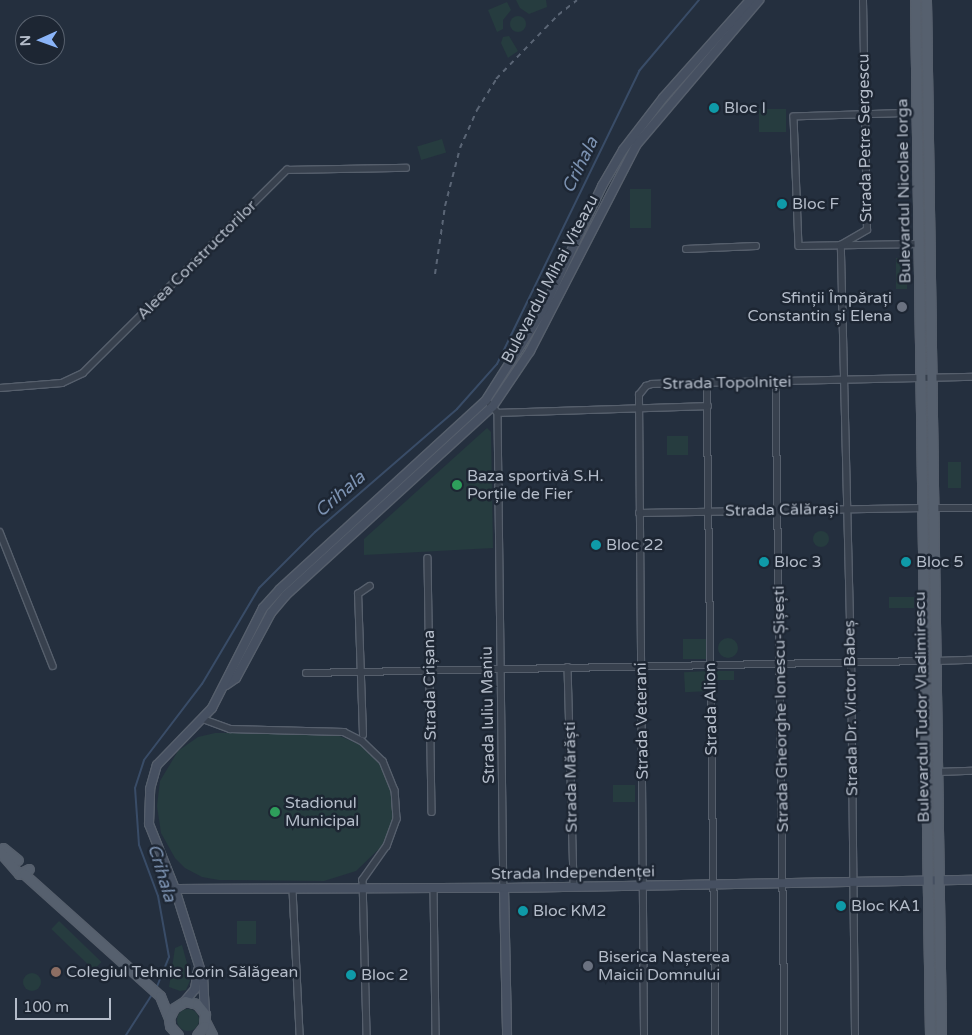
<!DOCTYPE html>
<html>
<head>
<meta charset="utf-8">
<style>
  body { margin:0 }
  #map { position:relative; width:972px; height:1035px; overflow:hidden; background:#242f3e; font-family:"Varela Round",sans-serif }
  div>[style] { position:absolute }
  .green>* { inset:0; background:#263c3f; transform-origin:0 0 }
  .round { border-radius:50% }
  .stream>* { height:2px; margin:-1px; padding:0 1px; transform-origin:1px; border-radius:1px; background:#394c67 }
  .roads { filter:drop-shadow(1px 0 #565f6c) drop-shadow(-1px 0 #565f6c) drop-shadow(0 1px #565f6c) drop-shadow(0 -1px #565f6c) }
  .street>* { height:5.5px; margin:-2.75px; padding:0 2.75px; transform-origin:2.75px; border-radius:2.75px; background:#38414e }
  .secondary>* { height:8px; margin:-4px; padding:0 4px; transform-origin:4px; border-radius:4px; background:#465061 }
  .primary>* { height:9px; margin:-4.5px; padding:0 4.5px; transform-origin:4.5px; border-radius:4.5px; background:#56606e }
  .rail>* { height:2px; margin-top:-1px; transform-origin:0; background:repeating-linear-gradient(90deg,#5a6575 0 5px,transparent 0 10px) }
  .dots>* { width:14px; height:14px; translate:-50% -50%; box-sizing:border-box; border:2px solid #1d2633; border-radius:50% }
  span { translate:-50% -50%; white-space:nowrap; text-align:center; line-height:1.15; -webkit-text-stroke:5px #1d2633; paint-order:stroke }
  .poi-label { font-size:16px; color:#b4bcc9 }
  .left { translate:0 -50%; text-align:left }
  .right { translate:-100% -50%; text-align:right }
  .street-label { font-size:16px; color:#b4bcc9 }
  .water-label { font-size:18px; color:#7c92b1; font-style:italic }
  .north { position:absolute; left:15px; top:15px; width:50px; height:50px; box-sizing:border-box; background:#1d2633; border:1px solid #59626f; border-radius:50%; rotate:268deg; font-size:14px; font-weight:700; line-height:20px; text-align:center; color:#b4bcc9 }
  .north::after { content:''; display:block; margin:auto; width:18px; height:22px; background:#8ab4f8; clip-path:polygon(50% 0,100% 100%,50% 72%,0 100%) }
  .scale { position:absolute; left:15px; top:998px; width:96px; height:22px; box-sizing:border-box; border:2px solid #b4bcc9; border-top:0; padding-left:6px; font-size:15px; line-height:18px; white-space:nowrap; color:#b4bcc9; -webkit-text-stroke:4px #1d2633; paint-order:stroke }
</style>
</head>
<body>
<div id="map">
  <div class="green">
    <i style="clip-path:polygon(516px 0,546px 0,547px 7px,529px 14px,520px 8px)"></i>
    <i style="clip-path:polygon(507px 2px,511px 10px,503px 20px,503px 29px,497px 32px,488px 10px)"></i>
    <i class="round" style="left:510px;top:16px;width:16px;height:16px"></i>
    <i style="clip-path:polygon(509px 36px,518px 51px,508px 58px,501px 43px,503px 37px)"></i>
    <i style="left:759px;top:109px;width:27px;height:23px"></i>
    <i style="left:442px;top:139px;width:14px;height:26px;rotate:73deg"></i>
    <i style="left:630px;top:189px;width:21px;height:39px"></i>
    <i style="left:896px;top:258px;width:11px;height:31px"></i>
    <i style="clip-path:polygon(487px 428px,491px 432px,493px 548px,364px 555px,364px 539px)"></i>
    <i style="left:667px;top:436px;width:21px;height:19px"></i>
    <i style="left:961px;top:462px;width:26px;height:13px;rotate:90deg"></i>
    <i class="round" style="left:813px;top:531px;width:16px;height:16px"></i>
    <i style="left:914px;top:597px;width:11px;height:25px;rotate:90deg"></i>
    <i class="round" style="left:718px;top:638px;width:20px;height:20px"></i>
    <i style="left:683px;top:639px;width:24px;height:20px"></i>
    <i style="left:707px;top:671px;width:20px;height:23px;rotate:87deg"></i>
    <i style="left:713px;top:671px;width:21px;height:9px"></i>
    <i style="clip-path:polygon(215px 733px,332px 733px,361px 745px,381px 765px,392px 795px,393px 817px,383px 845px,356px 871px,324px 881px,219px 880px,202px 877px,185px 868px,175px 858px,161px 833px,157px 806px,160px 781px,178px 751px,198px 737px)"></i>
    <i style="left:613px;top:785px;width:22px;height:17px"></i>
    <i style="left:59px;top:921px;width:59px;height:11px;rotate:44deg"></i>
    <i style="left:237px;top:921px;width:19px;height:23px"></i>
    <i style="clip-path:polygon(182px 945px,191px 978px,186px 990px,180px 991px,169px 987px,175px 948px)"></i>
    <i class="round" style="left:23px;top:973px;width:18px;height:18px"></i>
    <i class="round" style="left:177px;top:1009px;width:22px;height:22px"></i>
  </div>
  <div class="stream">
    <i style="left:156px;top:989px;width:35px;rotate:-68deg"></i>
    <i style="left:169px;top:957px;width:62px;rotate:-100.2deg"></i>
    <i style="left:158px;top:896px;width:54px;rotate:-110.4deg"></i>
    <i style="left:139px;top:845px;width:57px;rotate:-94deg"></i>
    <i style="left:135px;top:788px;width:29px;rotate:-72deg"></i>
    <i style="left:144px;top:760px;width:96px;rotate:-52.7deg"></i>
    <i style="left:202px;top:684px;width:112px;rotate:-59.3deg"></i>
    <i style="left:259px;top:588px;width:79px;rotate:-45deg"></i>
    <i style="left:315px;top:532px;width:188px;rotate:-40.9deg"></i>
    <i style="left:457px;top:409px;width:60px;rotate:-48.4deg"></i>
    <i style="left:497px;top:364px;width:326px;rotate:-64.1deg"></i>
    <i style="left:639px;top:71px;width:93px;rotate:-49.8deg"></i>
    <i style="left:126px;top:1035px;width:50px;rotate:-57.3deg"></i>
  </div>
  <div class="roads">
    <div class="street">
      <i style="left:918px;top:113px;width:124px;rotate:178.2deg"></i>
      <i style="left:794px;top:117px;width:129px;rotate:87.8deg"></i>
      <i style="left:799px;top:246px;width:120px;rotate:-1deg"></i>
      <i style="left:686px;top:249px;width:70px;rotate:-2.5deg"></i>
      <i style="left:707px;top:383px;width:652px;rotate:89.21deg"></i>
      <i style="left:776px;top:383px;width:652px;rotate:89.21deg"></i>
      <i style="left:0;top:388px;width:62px;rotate:-4.6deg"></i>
      <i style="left:62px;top:383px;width:23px;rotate:-25deg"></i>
      <i style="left:83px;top:373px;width:288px;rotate:-44.9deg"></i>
      <i style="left:287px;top:170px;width:119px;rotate:-1deg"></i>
      <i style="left:490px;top:404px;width:12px;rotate:48deg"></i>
      <i style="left:498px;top:413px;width:475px;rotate:89.3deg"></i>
      <i style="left:498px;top:413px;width:210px;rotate:-1.9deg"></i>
      <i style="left:934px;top:508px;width:38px"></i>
      <i style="left:639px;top:513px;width:285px;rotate:-1deg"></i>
      <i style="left:0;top:532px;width:144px;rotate:68.4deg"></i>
      <i style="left:428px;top:558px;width:254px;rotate:89.1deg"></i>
      <i style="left:936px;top:661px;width:36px;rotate:-2deg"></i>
      <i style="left:568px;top:667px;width:220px;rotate:88.4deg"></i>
      <i style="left:306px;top:673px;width:620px;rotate:-1.11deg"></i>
      <i style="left:203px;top:719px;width:29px;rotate:20deg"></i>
      <i style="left:230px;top:729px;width:114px;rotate:1.5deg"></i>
      <i style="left:344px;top:732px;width:20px;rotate:27deg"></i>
      <i style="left:362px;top:741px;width:29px;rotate:44deg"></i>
      <i style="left:383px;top:761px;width:31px;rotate:68deg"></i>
      <i style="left:395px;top:790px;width:29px;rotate:86deg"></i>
      <i style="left:397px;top:819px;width:29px;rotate:110deg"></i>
      <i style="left:387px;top:846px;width:42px;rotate:125.2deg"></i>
      <i style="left:363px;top:880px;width:155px;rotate:88.5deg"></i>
      <i style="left:363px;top:735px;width:141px;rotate:-92deg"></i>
      <i style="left:358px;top:594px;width:14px;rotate:-34deg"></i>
      <i style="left:937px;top:772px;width:35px;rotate:-2deg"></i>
      <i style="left:434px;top:889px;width:146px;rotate:89.2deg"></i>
      <i style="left:293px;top:890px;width:145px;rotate:87.2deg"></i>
      <i style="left:644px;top:1035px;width:640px;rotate:-90.45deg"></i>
      <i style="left:639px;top:395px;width:11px;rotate:-52deg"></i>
      <i style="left:646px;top:386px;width:6px;rotate:-18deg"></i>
      <i style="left:652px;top:384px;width:320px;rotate:-1.3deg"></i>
      <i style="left:855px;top:1035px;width:372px;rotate:-90.6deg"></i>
      <i style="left:851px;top:663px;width:418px;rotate:-91.4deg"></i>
      <i style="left:841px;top:245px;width:30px;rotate:-30deg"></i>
      <i style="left:867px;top:230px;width:230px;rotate:-91deg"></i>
    </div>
    <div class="secondary">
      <i style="left:226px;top:685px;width:12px;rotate:-35deg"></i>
      <i style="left:236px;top:678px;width:74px;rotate:-61.7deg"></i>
      <i style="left:271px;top:613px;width:23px;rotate:-50deg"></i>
      <i style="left:286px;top:595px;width:280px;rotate:-42.4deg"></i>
      <i style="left:493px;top:406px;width:66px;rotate:-56.1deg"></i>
      <i style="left:530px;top:351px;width:233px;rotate:-62.7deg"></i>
      <i style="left:637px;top:144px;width:189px;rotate:-49.7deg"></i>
      <i style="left:504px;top:888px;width:147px;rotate:88.8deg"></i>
      <i style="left:175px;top:889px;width:329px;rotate:-0.2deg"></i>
      <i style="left:504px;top:888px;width:468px;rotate:-1deg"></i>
      <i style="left:185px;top:1001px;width:16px;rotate:-50deg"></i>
      <i style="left:195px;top:989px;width:19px;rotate:-81deg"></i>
      <i style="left:205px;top:1014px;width:36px;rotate:-93deg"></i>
      <i style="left:203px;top:978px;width:93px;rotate:-107.5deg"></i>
      <i style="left:175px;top:889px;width:70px;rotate:-111.8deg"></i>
      <i style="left:149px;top:824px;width:35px;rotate:-88deg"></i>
      <i style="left:150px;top:789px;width:25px;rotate:-74deg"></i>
      <i style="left:157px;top:765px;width:79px;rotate:-46deg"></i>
      <i style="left:212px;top:708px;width:112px;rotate:-63deg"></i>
      <i style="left:263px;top:608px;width:25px;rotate:-48deg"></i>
      <i style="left:280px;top:589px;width:280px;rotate:-42.5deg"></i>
      <i style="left:486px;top:400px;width:104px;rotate:-57.5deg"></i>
      <i style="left:542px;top:312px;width:140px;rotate:-64.5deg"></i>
      <i style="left:602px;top:186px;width:42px;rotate:-59.7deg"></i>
      <i style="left:623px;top:150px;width:66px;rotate:-52.4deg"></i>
      <i style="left:663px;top:98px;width:131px;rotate:-48.4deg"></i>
    </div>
    <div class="primary">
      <i style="left:915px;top:0;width:1035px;rotate:89.17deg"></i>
      <i style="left:926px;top:0;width:1035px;rotate:89.17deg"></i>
      <i style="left:3px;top:848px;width:19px;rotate:39deg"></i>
      <i style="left:0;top:852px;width:29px;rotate:49deg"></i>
      <i style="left:19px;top:874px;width:11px;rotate:-27deg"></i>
      <i style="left:24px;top:874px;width:183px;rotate:41.9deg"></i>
      <i style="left:160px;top:996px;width:24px;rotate:68deg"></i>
      <i style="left:205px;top:1021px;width:16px;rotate:63deg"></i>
      <i style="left:178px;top:1035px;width:12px;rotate:-132deg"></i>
      <i style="left:170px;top:1026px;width:8px;rotate:-97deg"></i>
      <i style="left:169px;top:1018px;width:11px;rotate:-63deg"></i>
      <i style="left:174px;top:1008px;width:13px;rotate:-32deg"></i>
      <i style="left:185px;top:1001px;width:12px;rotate:14deg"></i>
      <i style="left:197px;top:1004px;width:13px;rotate:51deg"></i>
      <i style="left:205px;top:1014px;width:12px;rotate:95deg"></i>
      <i style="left:204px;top:1026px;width:11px;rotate:128deg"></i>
    </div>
  </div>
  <div class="rail">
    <i style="left:435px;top:274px;width:69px;rotate:-81.6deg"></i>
    <i style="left:445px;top:206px;width:60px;rotate:-75.5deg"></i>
    <i style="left:460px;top:148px;width:42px;rotate:-65.9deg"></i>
    <i style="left:477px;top:110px;width:36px;rotate:-58deg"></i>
    <i style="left:496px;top:79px;width:89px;rotate:-45.9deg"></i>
    <i style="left:558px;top:15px;width:24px;rotate:-38deg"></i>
  </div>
  <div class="dots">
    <i style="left:714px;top:108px;background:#0f9aa8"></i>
    <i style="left:782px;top:204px;background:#0f9aa8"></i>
    <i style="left:902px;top:307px;background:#6b7280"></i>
    <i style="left:457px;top:485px;background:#2e9e5b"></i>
    <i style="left:596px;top:545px;background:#0f9aa8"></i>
    <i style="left:764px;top:562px;background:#0f9aa8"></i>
    <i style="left:906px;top:562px;background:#0f9aa8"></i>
    <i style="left:275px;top:812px;background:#2e9e5b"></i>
    <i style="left:841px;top:906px;background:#0f9aa8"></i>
    <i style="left:523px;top:911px;background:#0f9aa8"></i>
    <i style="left:588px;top:966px;background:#6b7280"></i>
    <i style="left:56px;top:972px;background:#8d6e63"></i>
    <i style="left:351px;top:975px;background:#0f9aa8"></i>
  </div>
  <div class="poi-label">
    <span class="left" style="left:724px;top:108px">Bloc I</span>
    <span class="left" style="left:792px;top:204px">Bloc F</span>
    <span class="right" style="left:892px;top:307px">Sfinții Împărați<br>Constantin și Elena</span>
    <span class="left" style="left:467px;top:485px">Baza sportivă S.H.<br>Porțile de Fier</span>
    <span class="left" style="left:606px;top:545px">Bloc 22</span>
    <span class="left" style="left:774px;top:562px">Bloc 3</span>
    <span class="left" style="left:916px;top:562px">Bloc 5</span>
    <span class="left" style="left:285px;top:812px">Stadionul<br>Municipal</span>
    <span class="left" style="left:851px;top:906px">Bloc KA1</span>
    <span class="left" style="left:533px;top:911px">Bloc KM2</span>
    <span class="left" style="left:598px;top:966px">Biserica Nașterea<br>Maicii Domnului</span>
    <span class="left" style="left:66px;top:972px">Colegiul Tehnic Lorin Sălăgean</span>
    <span class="left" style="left:361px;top:975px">Bloc 2</span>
  </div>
  <div class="street-label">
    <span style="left:865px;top:138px;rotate:-91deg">Strada Petre Sergescu</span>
    <span style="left:904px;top:191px;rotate:-91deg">Bulevardul Nicolae Iorga</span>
    <span style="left:197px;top:260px;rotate:-45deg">Aleea Constructorilor</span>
    <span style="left:550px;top:279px;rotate:-62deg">Bulevardul Mihai Viteazu</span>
    <span style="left:727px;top:383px;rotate:-1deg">Strada Topolniței</span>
    <span style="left:782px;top:510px;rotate:-1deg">Strada Călărași</span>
    <span style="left:430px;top:685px;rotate:-91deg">Strada Crișana</span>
    <span style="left:922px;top:707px;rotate:-91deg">Bulevardul Tudor Vladimirescu</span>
    <span style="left:851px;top:708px;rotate:-91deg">Strada Dr. Victor Babeș</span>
    <span style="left:711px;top:709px;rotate:-91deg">Strada Alion</span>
    <span style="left:781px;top:709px;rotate:-91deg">Strada Gheorghe Ionescu-Șișești</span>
    <span style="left:488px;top:715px;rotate:-91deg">Strada Iuliu Maniu</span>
    <span style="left:642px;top:721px;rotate:-91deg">Strada Veterani</span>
    <span style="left:571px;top:777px;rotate:-91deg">Strada Mărăști</span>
    <span style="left:573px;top:873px;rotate:-1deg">Strada Independenței</span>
  </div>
  <div class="water-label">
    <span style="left:580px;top:165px;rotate:-64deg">Crihala</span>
    <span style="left:340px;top:494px;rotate:-41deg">Crihala</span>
    <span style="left:162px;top:873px;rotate:73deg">Crihala</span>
  </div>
  <div class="north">N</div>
  <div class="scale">100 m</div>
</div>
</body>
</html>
